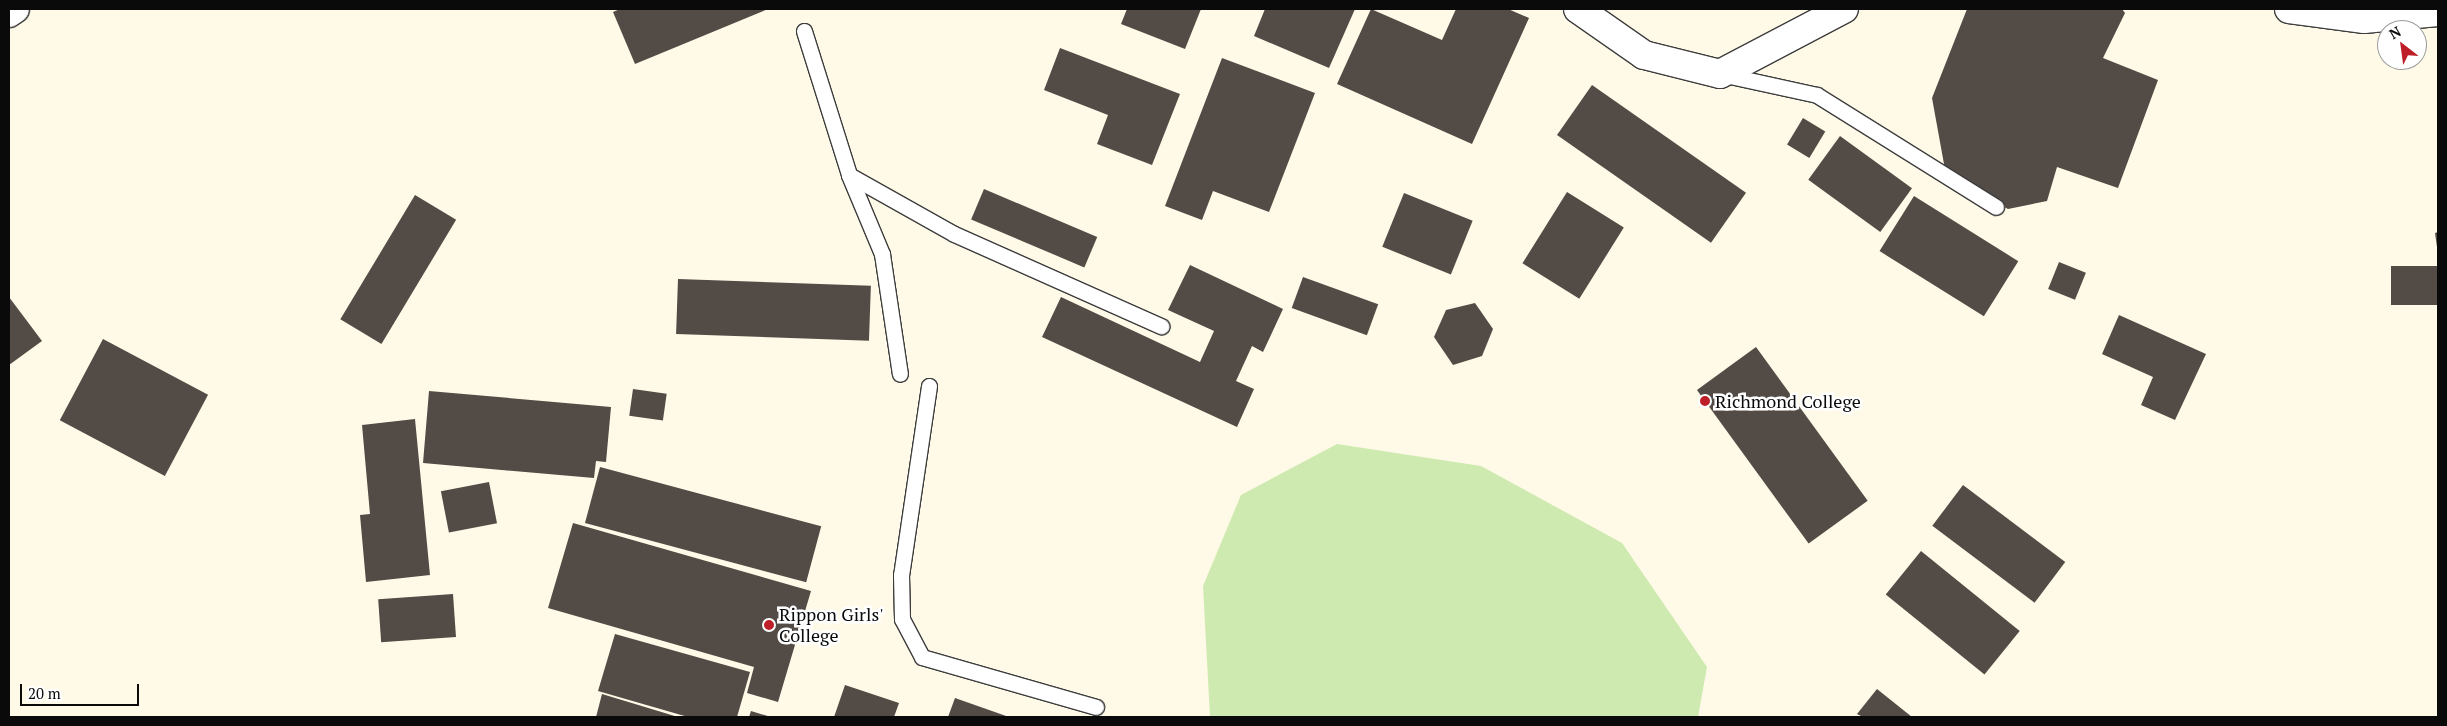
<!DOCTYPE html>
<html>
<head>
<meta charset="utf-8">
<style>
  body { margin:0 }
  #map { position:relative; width:2447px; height:726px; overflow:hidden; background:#fffae7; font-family:"PT Serif",serif }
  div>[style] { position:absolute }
  .green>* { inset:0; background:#cfeab0 }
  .building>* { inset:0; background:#534b46; transform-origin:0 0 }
  .roads { filter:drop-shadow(1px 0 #3d3d3d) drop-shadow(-1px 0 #3d3d3d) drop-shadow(0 1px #3d3d3d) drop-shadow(0 -1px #3d3d3d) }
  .service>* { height:15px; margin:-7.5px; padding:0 7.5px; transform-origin:7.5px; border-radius:7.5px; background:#fff }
  .minor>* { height:28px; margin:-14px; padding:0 14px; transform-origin:14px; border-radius:14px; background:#fff }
  .dots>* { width:14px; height:14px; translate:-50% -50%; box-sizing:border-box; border:2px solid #fff; border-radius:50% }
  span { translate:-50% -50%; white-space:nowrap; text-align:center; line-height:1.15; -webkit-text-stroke:5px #fff; paint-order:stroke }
  .poi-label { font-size:18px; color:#0a0a0a }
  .left { translate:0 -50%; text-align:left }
  .frame { position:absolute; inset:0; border:10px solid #0a0a0a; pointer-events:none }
  .north { position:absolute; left:2377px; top:20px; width:50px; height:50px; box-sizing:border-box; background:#fff; border:1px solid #9d9d9d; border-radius:50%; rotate:330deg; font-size:14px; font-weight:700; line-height:20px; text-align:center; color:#0a0a0a }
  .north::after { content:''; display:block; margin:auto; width:18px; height:22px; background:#be1e28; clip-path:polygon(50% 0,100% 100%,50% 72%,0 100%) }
  .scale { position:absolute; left:20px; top:684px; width:119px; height:22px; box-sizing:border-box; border:2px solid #0a0a0a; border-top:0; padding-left:6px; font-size:15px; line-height:18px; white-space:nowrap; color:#0a0a0a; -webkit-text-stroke:4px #fff; paint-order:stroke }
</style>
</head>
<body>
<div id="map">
  <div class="green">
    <i style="clip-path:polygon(1337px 444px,1481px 466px,1622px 543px,1707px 667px,1698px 717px,1210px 717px,1203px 586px,1241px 495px)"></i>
  </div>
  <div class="building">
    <i style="clip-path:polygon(620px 9px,768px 9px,635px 64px,613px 12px)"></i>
    <i style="clip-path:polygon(1127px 9px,1201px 9px,1185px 49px,1121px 24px)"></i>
    <i style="clip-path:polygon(1265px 9px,1355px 9px,1329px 68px,1254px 36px)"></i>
    <i style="clip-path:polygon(1371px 9px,1442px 40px,1456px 9px,1508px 9px,1529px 18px,1472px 144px,1337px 84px)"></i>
    <i style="clip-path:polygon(1967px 9px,2122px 9px,2125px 13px,2103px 58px,2158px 80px,2118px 188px,2057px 167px,2047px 201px,2008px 209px,1946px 175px,1932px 98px)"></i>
    <i style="clip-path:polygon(1060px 48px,1180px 94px,1152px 165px,1097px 144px,1108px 115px,1044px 90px)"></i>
    <i style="clip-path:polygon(1222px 58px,1315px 93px,1269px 212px,1213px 191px,1202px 220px,1165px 206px)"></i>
    <i style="left:1592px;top:85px;width:188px;height:61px;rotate:35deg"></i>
    <i style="left:1803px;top:118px;width:26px;height:31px;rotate:31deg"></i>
    <i style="left:1840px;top:136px;width:89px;height:54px;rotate:36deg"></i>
    <i style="left:984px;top:189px;width:123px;height:33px;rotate:23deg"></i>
    <i style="left:1567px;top:192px;width:67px;height:84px;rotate:32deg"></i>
    <i style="left:1404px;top:193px;width:74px;height:58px;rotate:22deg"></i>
    <i style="left:415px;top:195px;width:48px;height:145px;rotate:31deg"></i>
    <i style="left:1914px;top:196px;width:123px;height:65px;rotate:32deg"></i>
    <i style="clip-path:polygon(2438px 232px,2438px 247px,2437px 247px,2435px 233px)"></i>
    <i style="left:2059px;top:262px;width:29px;height:29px;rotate:22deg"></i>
    <i style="clip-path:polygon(1190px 265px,1283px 309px,1263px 352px,1252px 346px,1236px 381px,1254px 389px,1237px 427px,1042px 337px,1061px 297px,1200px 362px,1214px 331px,1168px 310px)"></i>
    <i style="left:2438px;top:266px;width:39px;height:47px;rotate:90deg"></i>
    <i style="left:1303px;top:277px;width:80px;height:33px;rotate:20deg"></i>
    <i style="left:678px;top:279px;width:193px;height:55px;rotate:2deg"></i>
    <i style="clip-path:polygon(9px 297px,42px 341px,9px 365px)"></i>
    <i style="clip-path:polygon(1475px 303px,1493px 329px,1482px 356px,1453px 365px,1434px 337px,1446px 310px)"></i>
    <i style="clip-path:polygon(2119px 315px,2206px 354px,2175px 420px,2141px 405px,2153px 377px,2102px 354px)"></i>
    <i style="left:103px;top:339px;width:119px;height:92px;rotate:28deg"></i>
    <i style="left:1756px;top:347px;width:190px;height:73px;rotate:54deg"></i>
    <i style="left:633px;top:389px;width:34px;height:27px;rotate:8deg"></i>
    <i style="clip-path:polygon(429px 391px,611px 407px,606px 462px,596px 461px,594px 478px,423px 463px)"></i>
    <i style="clip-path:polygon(415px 419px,430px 575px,366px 582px,360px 515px,370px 514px,362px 425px)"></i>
    <i style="left:600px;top:467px;width:229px;height:58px;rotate:15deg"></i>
    <i style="left:489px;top:482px;width:42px;height:49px;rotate:79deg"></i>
    <i style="left:1963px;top:485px;width:128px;height:51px;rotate:37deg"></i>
    <i style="clip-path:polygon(573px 523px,811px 591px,778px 702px,747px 693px,754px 667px,548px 608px)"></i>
    <i style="left:1921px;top:551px;width:127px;height:56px;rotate:39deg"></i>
    <i style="left:453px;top:594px;width:43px;height:75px;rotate:86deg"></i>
    <i style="clip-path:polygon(615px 634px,750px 672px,737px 717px,688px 717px,598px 691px)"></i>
    <i style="clip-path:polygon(845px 685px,899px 703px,894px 717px,834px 717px)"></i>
    <i style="clip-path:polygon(1877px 689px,1912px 717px,1863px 717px,1857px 714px)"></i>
    <i style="clip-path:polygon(602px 694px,678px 717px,596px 717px)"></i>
    <i style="clip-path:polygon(955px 698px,1009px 717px,948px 717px)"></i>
    <i style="clip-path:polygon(751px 711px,771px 717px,749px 717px)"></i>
  </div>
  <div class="roads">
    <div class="service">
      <i style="left:804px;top:31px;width:151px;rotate:72.6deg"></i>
      <i style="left:849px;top:175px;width:86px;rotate:67.3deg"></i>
      <i style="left:882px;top:254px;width:121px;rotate:81.5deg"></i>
      <i style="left:1721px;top:74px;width:98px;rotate:12.3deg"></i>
      <i style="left:1817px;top:95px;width:211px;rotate:32deg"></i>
      <i style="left:849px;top:175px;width:120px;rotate:29.3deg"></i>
      <i style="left:954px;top:234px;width:227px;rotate:24deg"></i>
      <i style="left:929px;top:386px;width:191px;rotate:98.4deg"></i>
      <i style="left:901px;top:575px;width:44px;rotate:88.7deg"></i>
      <i style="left:902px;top:619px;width:43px;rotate:62.2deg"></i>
      <i style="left:922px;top:657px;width:181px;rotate:16deg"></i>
    </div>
    <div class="minor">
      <i style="left:1578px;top:9px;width:80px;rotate:34.9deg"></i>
      <i style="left:1644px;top:55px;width:78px;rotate:14deg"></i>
      <i style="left:1720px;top:74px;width:140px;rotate:-27.7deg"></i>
      <i style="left:2289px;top:9px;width:76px;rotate:7.6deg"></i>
      <i style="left:2364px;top:19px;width:74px;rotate:-5.4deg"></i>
      <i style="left:9px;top:13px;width:7px;rotate:-34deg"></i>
    </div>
  </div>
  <div class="dots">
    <i style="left:1705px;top:401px;background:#be1e28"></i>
    <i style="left:769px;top:625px;background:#be1e28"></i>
  </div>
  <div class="poi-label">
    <span class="left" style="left:1715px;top:401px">Richmond College</span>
    <span class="left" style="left:779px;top:625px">Rippon Girls'<br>College</span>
  </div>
  <div class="frame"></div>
  <div class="north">N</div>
  <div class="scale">20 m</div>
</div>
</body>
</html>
